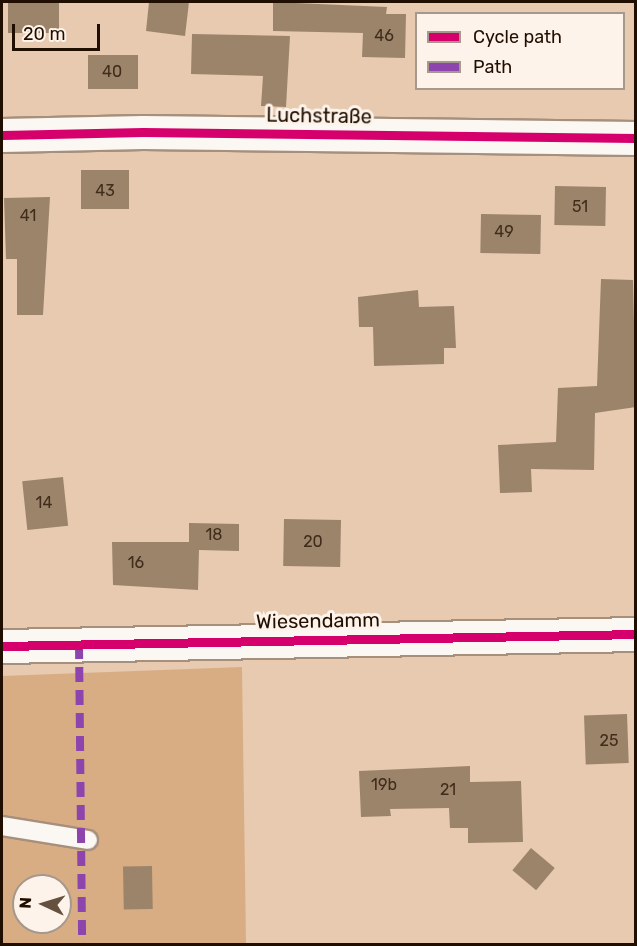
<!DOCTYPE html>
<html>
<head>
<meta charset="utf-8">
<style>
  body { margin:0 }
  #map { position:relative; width:637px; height:946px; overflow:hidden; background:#e7cab0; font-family:Rubik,sans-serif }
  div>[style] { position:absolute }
  .green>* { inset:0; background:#d9ad84 }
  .building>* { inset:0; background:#9c846b; transform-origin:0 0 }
  .roads { filter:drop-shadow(2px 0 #a6907c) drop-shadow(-2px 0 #a6907c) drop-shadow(0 2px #a6907c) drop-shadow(0 -2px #a6907c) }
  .service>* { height:18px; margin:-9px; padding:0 9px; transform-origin:9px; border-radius:9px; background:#fbf7f3 }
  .minor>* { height:33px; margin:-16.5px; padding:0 16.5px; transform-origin:16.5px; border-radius:16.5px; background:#fbf7f3 }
  .quiet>* { height:8px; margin-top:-4px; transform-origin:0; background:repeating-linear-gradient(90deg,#8e44ad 0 15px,transparent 0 23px) }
  .cycleway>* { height:9px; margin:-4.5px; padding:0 4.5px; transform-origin:4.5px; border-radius:4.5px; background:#d6006c }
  span { translate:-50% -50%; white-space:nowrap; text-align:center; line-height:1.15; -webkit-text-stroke:6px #fef3ea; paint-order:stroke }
  .number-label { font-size:16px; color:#3f2c1b }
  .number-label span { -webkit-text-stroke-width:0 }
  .street-label { font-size:20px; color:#200f00 }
  .frame { position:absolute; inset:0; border:3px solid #200f00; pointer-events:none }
  .legend { position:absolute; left:415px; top:12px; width:210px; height:78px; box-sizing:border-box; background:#fef3ea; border:2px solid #a5988c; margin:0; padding:8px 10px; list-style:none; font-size:18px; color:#200f00 }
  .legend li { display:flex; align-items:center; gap:12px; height:30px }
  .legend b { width:30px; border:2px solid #a5988c }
  .north { position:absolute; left:12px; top:874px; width:60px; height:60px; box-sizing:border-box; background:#fef3ea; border:2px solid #a5988c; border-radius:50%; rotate:274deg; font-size:16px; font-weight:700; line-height:24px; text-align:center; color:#200f00 }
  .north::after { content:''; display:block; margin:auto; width:21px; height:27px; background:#66503e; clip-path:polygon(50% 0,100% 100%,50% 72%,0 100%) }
  .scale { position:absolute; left:12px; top:24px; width:88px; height:27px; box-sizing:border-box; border:3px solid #200f00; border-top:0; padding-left:8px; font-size:18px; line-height:21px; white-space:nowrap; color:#200f00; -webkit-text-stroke:4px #fef3ea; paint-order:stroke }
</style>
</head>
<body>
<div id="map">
  <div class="green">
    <i style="clip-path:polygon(evenodd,242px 667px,246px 944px,2px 944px,2px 676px,242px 667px,24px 886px,60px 886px,60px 922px,24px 922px,24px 886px)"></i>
  </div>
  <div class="building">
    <i style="left:8px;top:2px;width:51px;height:31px"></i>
    <i style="clip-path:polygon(149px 2px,189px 2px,185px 36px,146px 31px)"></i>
    <i style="clip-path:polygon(273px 2px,387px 7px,386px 14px,406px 14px,405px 58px,362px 57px,363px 33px,273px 31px)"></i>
    <i style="clip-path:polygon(192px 34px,290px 36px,286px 107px,261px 106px,263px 76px,191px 74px)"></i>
    <i style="left:88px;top:55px;width:50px;height:34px"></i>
    <i style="left:129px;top:170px;width:39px;height:48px;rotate:90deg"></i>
    <i style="left:555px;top:186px;width:51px;height:39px;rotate:1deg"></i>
    <i style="clip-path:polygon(50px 197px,43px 315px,17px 315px,17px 259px,6px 259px,4px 198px)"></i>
    <i style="left:481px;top:214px;width:60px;height:39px;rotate:1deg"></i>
    <i style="clip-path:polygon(601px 279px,633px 280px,636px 407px,595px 413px,594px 470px,531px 469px,532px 492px,500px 493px,498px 445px,556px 442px,558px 388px,597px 386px)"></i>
    <i style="clip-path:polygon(418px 290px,419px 307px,454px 306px,456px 348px,444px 348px,444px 364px,374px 366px,373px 327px,359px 327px,358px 297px)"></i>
    <i style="left:63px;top:477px;width:49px;height:41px;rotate:84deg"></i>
    <i style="left:284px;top:519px;width:57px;height:47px;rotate:1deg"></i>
    <i style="clip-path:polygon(189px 523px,239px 524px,239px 551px,199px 550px,198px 590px,113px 585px,112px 542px,189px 542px)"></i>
    <i style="left:627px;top:714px;width:49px;height:43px;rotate:88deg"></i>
    <i style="clip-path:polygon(470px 766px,470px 782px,521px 781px,523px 842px,468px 843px,468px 828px,450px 828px,449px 808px,390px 809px,391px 816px,361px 817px,359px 771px)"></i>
    <i style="left:531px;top:848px;width:31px;height:29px;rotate:40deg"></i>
    <i style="left:152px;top:866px;width:43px;height:29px;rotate:89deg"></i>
  </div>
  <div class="roads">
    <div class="service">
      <i style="left:2px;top:826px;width:87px;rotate:9.2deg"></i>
    </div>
    <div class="minor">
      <i style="left:2px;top:135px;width:141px;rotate:-1.2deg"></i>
      <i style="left:143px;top:132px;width:493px;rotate:0.7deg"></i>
      <i style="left:2px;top:646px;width:634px;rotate:-1.08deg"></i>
    </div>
  </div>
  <div class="quiet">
    <i style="left:79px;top:644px;width:300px;rotate:89.4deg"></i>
  </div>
  <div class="cycleway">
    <i style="left:2px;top:135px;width:141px;rotate:-1.2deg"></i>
    <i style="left:143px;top:132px;width:493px;rotate:0.7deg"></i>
    <i style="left:2px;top:646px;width:634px;rotate:-1.08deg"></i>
  </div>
  <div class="number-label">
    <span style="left:384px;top:36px">46</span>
    <span style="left:112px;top:72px">40</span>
    <span style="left:105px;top:191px">43</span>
    <span style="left:580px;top:207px">51</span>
    <span style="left:28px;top:216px">41</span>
    <span style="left:504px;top:232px">49</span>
    <span style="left:44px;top:503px">14</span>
    <span style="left:214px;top:535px">18</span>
    <span style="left:313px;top:542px">20</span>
    <span style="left:136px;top:563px">16</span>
    <span style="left:609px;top:741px">25</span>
    <span style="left:384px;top:785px">19b</span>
    <span style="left:448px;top:790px">21</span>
  </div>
  <div class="street-label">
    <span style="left:319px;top:116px;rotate:1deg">Luchstraße</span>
    <span style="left:318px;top:621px;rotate:-1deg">Wiesendamm</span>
  </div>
  <div class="frame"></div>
  <ul class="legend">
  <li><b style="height:8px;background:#d6006c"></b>Cycle path</li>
  <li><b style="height:8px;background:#8e44ad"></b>Path</li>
  </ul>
  <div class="north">N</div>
  <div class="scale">20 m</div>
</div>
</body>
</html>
